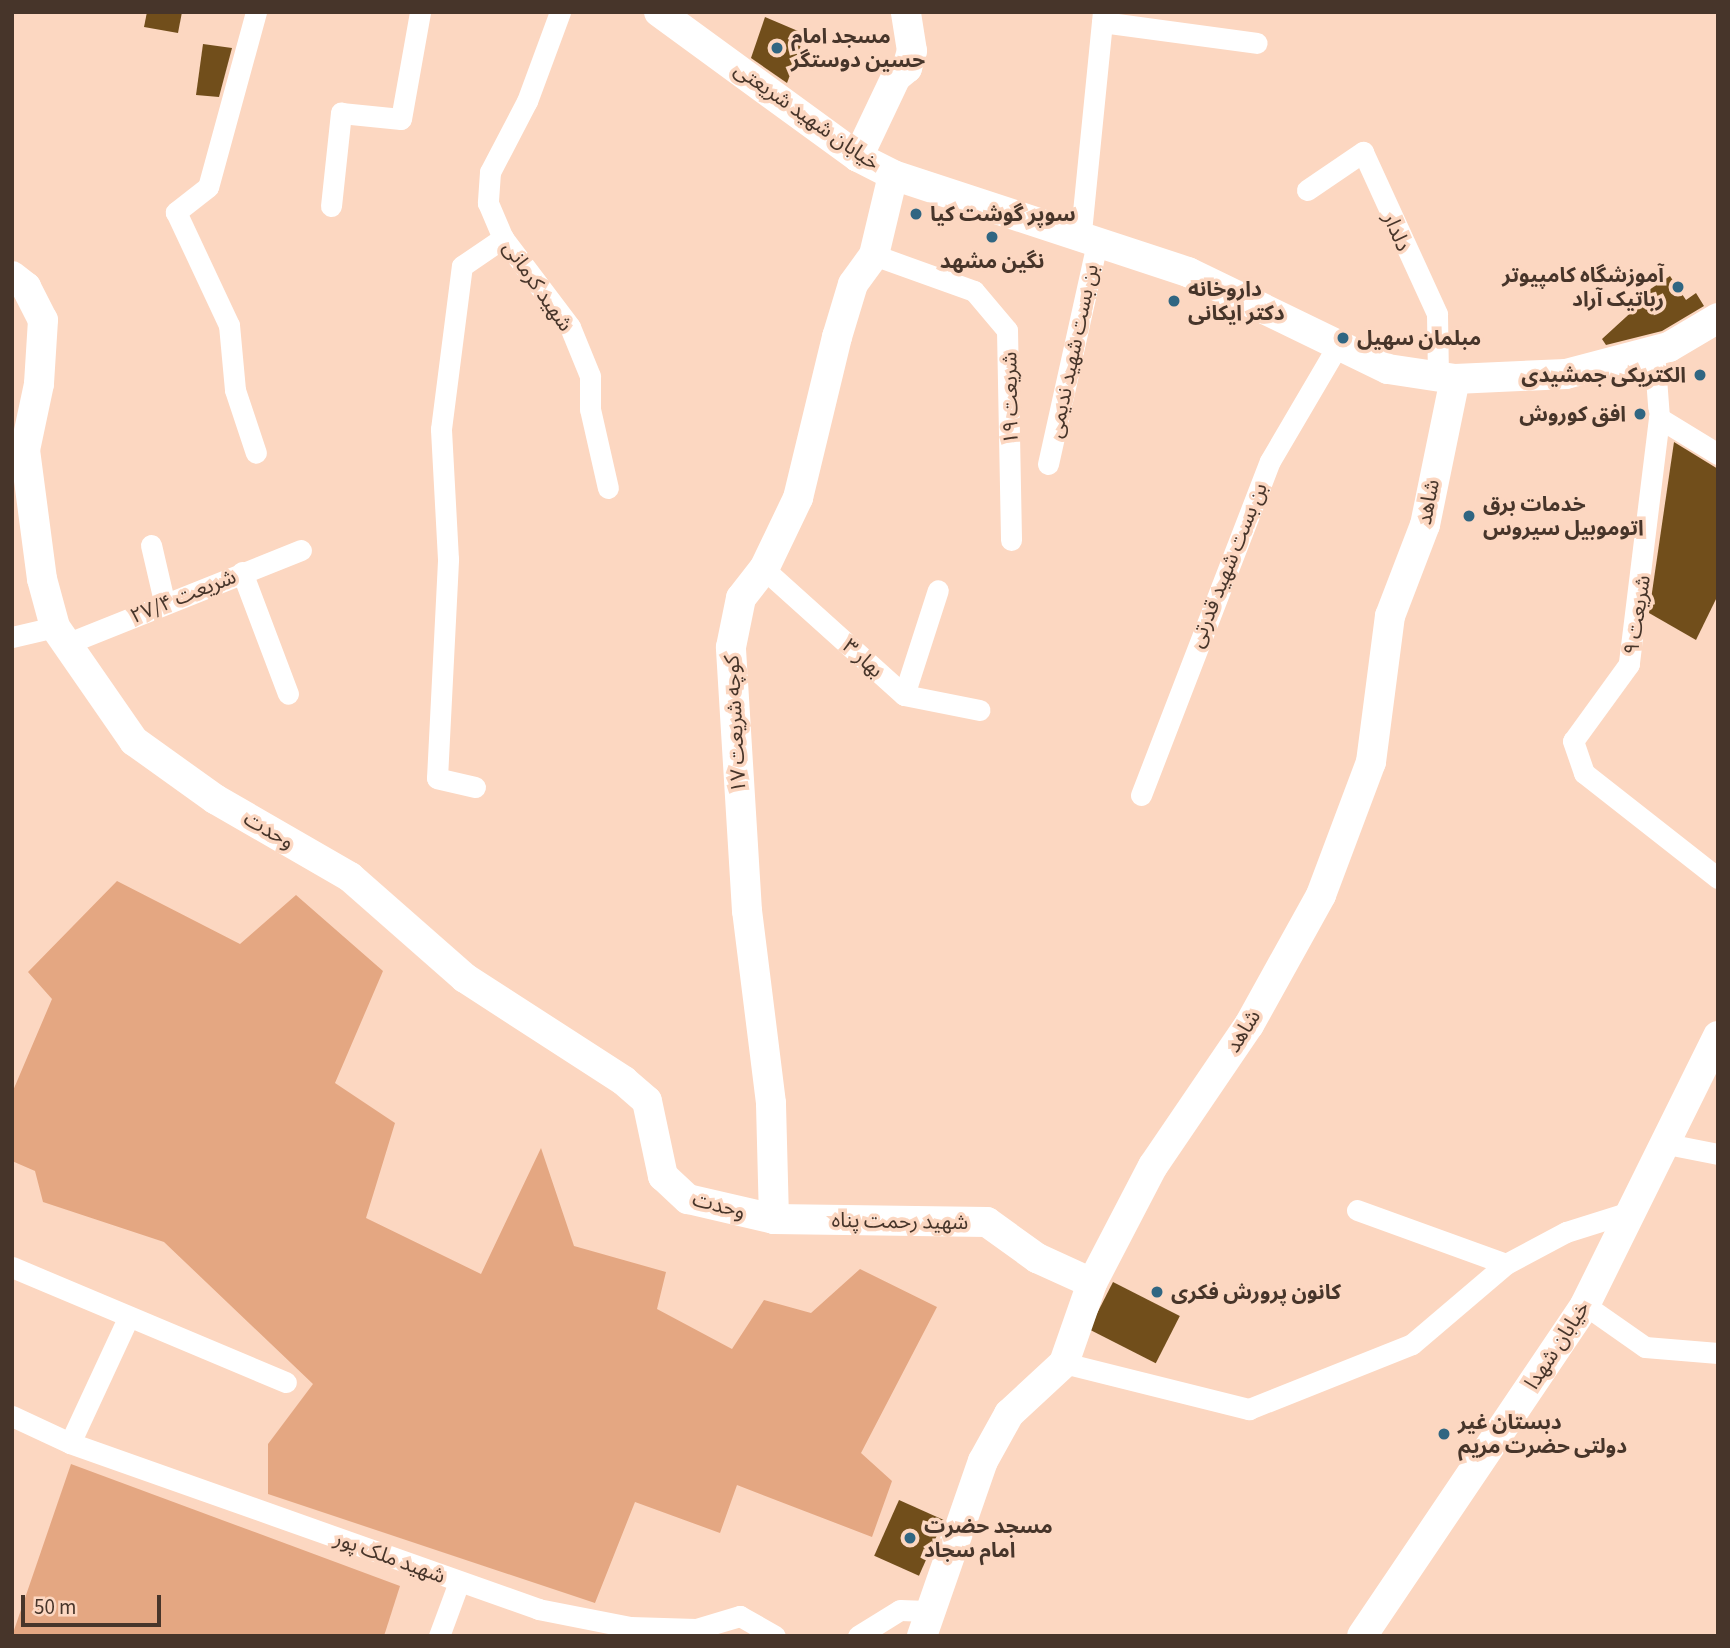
<!DOCTYPE html>
<html>
<head>
<meta charset="utf-8">
<style>
  body { margin:0 }
  #map { position:relative; width:1730px; height:1648px; overflow:hidden; background:#fcd7c1; font-family:"Source Sans 3","Noto Sans Arabic",sans-serif }
  div>[style] { position:absolute }
  .green>* { inset:0; background:#e4a782 }
  .building>* { inset:0; background:#714e1b; transform-origin:0 0 }
  .street>* { height:21px; margin:-10.5px; padding:0 10.5px; transform-origin:10.5px; border-radius:10.5px; background:#fff }
  .secondary>* { height:30px; margin:-15px; padding:0 15px; transform-origin:15px; border-radius:15px; background:#fff }
  .dots>* { width:19px; height:19px; translate:-50% -50%; box-sizing:border-box; border:4px solid #fcd7c1; border-radius:50% }
  span { translate:-50% -50%; white-space:nowrap; text-align:center; line-height:1.15; -webkit-text-stroke:7px #fcd7c1; paint-order:stroke }
  .poi-label { font-size:21px; color:#47352a; font-weight:700 }
  .left { translate:0 -50%; text-align:left }
  .right { translate:-100% -50%; text-align:right }
  .street-label { font-size:21px; color:#47352a }
  .frame { position:absolute; inset:0; border:14px solid #47352a; pointer-events:none }
  .scale { position:absolute; left:21px; top:1595px; width:140px; height:32px; box-sizing:border-box; border:4px solid #47352a; border-top:0; padding-left:9px; font-size:21px; line-height:24px; white-space:nowrap; color:#47352a; -webkit-text-stroke:5px #fcd7c1; paint-order:stroke }
</style>
</head>
<body>
<div id="map">
  <div class="green">
    <i style="clip-path:polygon(117px 881px,240px 944px,296px 895px,383px 971px,335px 1083px,395px 1123px,366px 1218px,481px 1274px,541px 1148px,574px 1246px,666px 1272px,657px 1309px,732px 1349px,764px 1300px,811px 1313px,860px 1269px,937px 1307px,861px 1453px,892px 1481px,872px 1537px,737px 1485px,720px 1533px,635px 1502px,595px 1603px,268px 1494px,268px 1444px,313px 1384px,164px 1242px,43px 1202px,35px 1171px,12px 1161px,12px 1093px,52px 999px,28px 972px)"></i>
    <i style="clip-path:polygon(71px 1464px,400px 1586px,384px 1636px,12px 1636px)"></i>
  </div>
  <div class="building">
    <i style="clip-path:polygon(147px 12px,182px 12px,178px 33px,144px 27px)"></i>
    <i style="clip-path:polygon(765px 17px,805px 34px,787px 83px,751px 58px)"></i>
    <i style="clip-path:polygon(203px 44px,232px 48px,219px 97px,196px 95px)"></i>
    <i style="clip-path:polygon(1670px 276px,1686px 300px,1696px 293px,1704px 306px,1662px 331px,1606px 345px,1602px 339px,1638px 306px,1634px 300px)"></i>
    <i style="clip-path:polygon(1674px 442px,1718px 469px,1718px 595px,1696px 640px,1649px 613px)"></i>
    <i style="left:1113px;top:1282px;width:75px;height:53px;rotate:27deg"></i>
    <i style="left:899px;top:1500px;width:49px;height:61px;rotate:24deg"></i>
  </div>
  <div class="street">
    <i style="left:256px;top:12px;width:181px;rotate:105.3deg"></i>
    <i style="left:208px;top:187px;width:41px;rotate:142deg"></i>
    <i style="left:176px;top:212px;width:125px;rotate:64.9deg"></i>
    <i style="left:229px;top:325px;width:65px;rotate:84.7deg"></i>
    <i style="left:235px;top:390px;width:66px;rotate:71.6deg"></i>
    <i style="left:560px;top:12px;width:95px;rotate:110.3deg"></i>
    <i style="left:527px;top:101px;width:80px;rotate:117.5deg"></i>
    <i style="left:490px;top:172px;width:31px;rotate:94deg"></i>
    <i style="left:488px;top:203px;width:38px;rotate:67deg"></i>
    <i style="left:503px;top:238px;width:111px;rotate:53deg"></i>
    <i style="left:570px;top:327px;width:53px;rotate:67.8deg"></i>
    <i style="left:590px;top:376px;width:33px;rotate:90deg"></i>
    <i style="left:590px;top:409px;width:81px;rotate:77.2deg"></i>
    <i style="left:1102px;top:22px;width:156px;rotate:7.7deg"></i>
    <i style="left:1307px;top:190px;width:68px;rotate:-34.2deg"></i>
    <i style="left:1363px;top:152px;width:178px;rotate:65.4deg"></i>
    <i style="left:1437px;top:314px;width:62px;rotate:89.1deg"></i>
    <i style="left:331px;top:206px;width:94px;rotate:-83.9deg"></i>
    <i style="left:341px;top:113px;width:60px;rotate:5.7deg"></i>
    <i style="left:401px;top:119px;width:109px;rotate:-79.9deg"></i>
    <i style="left:1081px;top:232px;width:221px;rotate:-84.3deg"></i>
    <i style="left:874px;top:255px;width:106px;rotate:19.8deg"></i>
    <i style="left:974px;top:291px;width:51px;rotate:49.8deg"></i>
    <i style="left:1007px;top:330px;width:210px;rotate:88.9deg"></i>
    <i style="left:1654px;top:351px;width:67px;rotate:85.7deg"></i>
    <i style="left:1659px;top:418px;width:248px;rotate:97deg"></i>
    <i style="left:1629px;top:664px;width:95px;rotate:126deg"></i>
    <i style="left:1573px;top:741px;width:34px;rotate:71deg"></i>
    <i style="left:1584px;top:773px;width:170px;rotate:38.1deg"></i>
    <i style="left:1659px;top:418px;width:69px;rotate:31.4deg"></i>
    <i style="left:1048px;top:464px;width:231px;rotate:-77.5deg"></i>
    <i style="left:151px;top:545px;width:57px;rotate:76.9deg"></i>
    <i style="left:764px;top:569px;width:188px;rotate:42deg"></i>
    <i style="left:904px;top:695px;width:77px;rotate:11.2deg"></i>
    <i style="left:242px;top:572px;width:130px;rotate:69.3deg"></i>
    <i style="left:12px;top:637px;width:44px;rotate:-13.1deg"></i>
    <i style="left:66px;top:644px;width:253px;rotate:-21.8deg"></i>
    <i style="left:904px;top:695px;width:110px;rotate:-72.1deg"></i>
    <i style="left:475px;top:787px;width:39px;rotate:-167deg"></i>
    <i style="left:437px;top:778px;width:219px;rotate:-87.1deg"></i>
    <i style="left:448px;top:559px;width:130px;rotate:-93.1deg"></i>
    <i style="left:441px;top:429px;width:164px;rotate:-82.7deg"></i>
    <i style="left:462px;top:266px;width:50px;rotate:-34.3deg"></i>
    <i style="left:1141px;top:795px;width:358px;rotate:-68.9deg"></i>
    <i style="left:1270px;top:461px;width:134px;rotate:-59.6deg"></i>
    <i style="left:1662px;top:1143px;width:57px;rotate:11.1deg"></i>
    <i style="left:1357px;top:1210px;width:158px;rotate:19.9deg"></i>
    <i style="left:12px;top:1267px;width:297px;rotate:22.8deg"></i>
    <i style="left:1585px;top:1305px;width:73px;rotate:35deg"></i>
    <i style="left:1645px;top:1347px;width:73px;rotate:4.7deg"></i>
    <i style="left:1064px;top:1363px;width:191px;rotate:14deg"></i>
    <i style="left:1249px;top:1409px;width:175px;rotate:-21.7deg"></i>
    <i style="left:1412px;top:1344px;width:123px;rotate:-40.4deg"></i>
    <i style="left:1506px;top:1264px;width:68px;rotate:-28.1deg"></i>
    <i style="left:1566px;top:1232px;width:70px;rotate:-17.4deg"></i>
    <i style="left:12px;top:1416px;width:64px;rotate:25deg"></i>
    <i style="left:70px;top:1443px;width:497px;rotate:19.5deg"></i>
    <i style="left:538px;top:1609px;width:94px;rotate:11.1deg"></i>
    <i style="left:630px;top:1627px;width:66px;rotate:1.7deg"></i>
    <i style="left:696px;top:1629px;width:46px;rotate:-16.5deg"></i>
    <i style="left:740px;top:1616px;width:40px;rotate:29.7deg"></i>
    <i style="left:70px;top:1443px;width:138px;rotate:-65.1deg"></i>
    <i style="left:439px;top:1636px;width:58px;rotate:-69.7deg"></i>
    <i style="left:858px;top:1636px;width:49px;rotate:-31.8deg"></i>
    <i style="left:900px;top:1610px;width:34px;rotate:2deg"></i>
  </div>
  <div class="secondary">
    <i style="left:659px;top:12px;width:246px;rotate:36.1deg"></i>
    <i style="left:858px;top:157px;width:39px;rotate:27deg"></i>
    <i style="left:893px;top:175px;width:311px;rotate:18.2deg"></i>
    <i style="left:1188px;top:272px;width:222px;rotate:25.9deg"></i>
    <i style="left:1388px;top:369px;width:68px;rotate:8.5deg"></i>
    <i style="left:1455px;top:379px;width:111px;rotate:-2.6deg"></i>
    <i style="left:1566px;top:374px;width:106px;rotate:-14.7deg"></i>
    <i style="left:1669px;top:347px;width:57px;rotate:-30.6deg"></i>
    <i style="left:858px;top:157px;width:89px;rotate:-64.6deg"></i>
    <i style="left:896px;top:77px;width:14px;rotate:-39deg"></i>
    <i style="left:907px;top:68px;width:18px;rotate:-74deg"></i>
    <i style="left:912px;top:51px;width:39px;rotate:-99deg"></i>
    <i style="left:12px;top:276px;width:18px;rotate:38deg"></i>
    <i style="left:26px;top:287px;width:37px;rotate:63deg"></i>
    <i style="left:43px;top:320px;width:64px;rotate:93.6deg"></i>
    <i style="left:39px;top:384px;width:67px;rotate:102deg"></i>
    <i style="left:25px;top:450px;width:130px;rotate:82.5deg"></i>
    <i style="left:42px;top:579px;width:50px;rotate:74.8deg"></i>
    <i style="left:55px;top:627px;width:139px;rotate:55.3deg"></i>
    <i style="left:134px;top:741px;width:100px;rotate:35.6deg"></i>
    <i style="left:215px;top:799px;width:156px;rotate:30deg"></i>
    <i style="left:350px;top:877px;width:153px;rotate:41.3deg"></i>
    <i style="left:465px;top:978px;width:189px;rotate:32.9deg"></i>
    <i style="left:624px;top:1081px;width:30px;rotate:41deg"></i>
    <i style="left:647px;top:1101px;width:77px;rotate:78deg"></i>
    <i style="left:663px;top:1176px;width:34px;rotate:43deg"></i>
    <i style="left:688px;top:1199px;width:88px;rotate:13.1deg"></i>
    <i style="left:774px;top:1219px;width:213px;rotate:0.8deg"></i>
    <i style="left:987px;top:1222px;width:62px;rotate:35.8deg"></i>
    <i style="left:1037px;top:1258px;width:60px;rotate:24.4deg"></i>
    <i style="left:774px;top:1219px;width:116px;rotate:-91.5deg"></i>
    <i style="left:771px;top:1103px;width:193px;rotate:-97.1deg"></i>
    <i style="left:747px;top:911px;width:264px;rotate:-93.5deg"></i>
    <i style="left:731px;top:647px;width:50px;rotate:-78.5deg"></i>
    <i style="left:741px;top:598px;width:37px;rotate:-52deg"></i>
    <i style="left:764px;top:569px;width:79px;rotate:-64.4deg"></i>
    <i style="left:798px;top:498px;width:166px;rotate:-76.4deg"></i>
    <i style="left:837px;top:337px;width:55px;rotate:-73.2deg"></i>
    <i style="left:853px;top:284px;width:36px;rotate:-54deg"></i>
    <i style="left:874px;top:255px;width:82px;rotate:-76.6deg"></i>
    <i style="left:922px;top:1636px;width:185px;rotate:-70.8deg"></i>
    <i style="left:983px;top:1461px;width:54px;rotate:-61deg"></i>
    <i style="left:1009px;top:1414px;width:75px;rotate:-42.8deg"></i>
    <i style="left:1064px;top:1363px;width:85px;rotate:-70.7deg"></i>
    <i style="left:1092px;top:1283px;width:132px;rotate:-62.5deg"></i>
    <i style="left:1153px;top:1166px;width:171px;rotate:-55.8deg"></i>
    <i style="left:1249px;top:1025px;width:149px;rotate:-61deg"></i>
    <i style="left:1321px;top:895px;width:142px;rotate:-69.4deg"></i>
    <i style="left:1371px;top:762px;width:147px;rotate:-82.6deg"></i>
    <i style="left:1390px;top:616px;width:97px;rotate:-69deg"></i>
    <i style="left:1425px;top:525px;width:149px;rotate:-78.4deg"></i>
    <i style="left:1362px;top:1636px;width:399px;rotate:-56deg"></i>
    <i style="left:1585px;top:1305px;width:300px;rotate:-63.7deg"></i>
  </div>
  <div class="dots">
    <i style="left:777px;top:48px;background:#306682"></i>
    <i style="left:916px;top:214px;background:#306682"></i>
    <i style="left:992px;top:237px;background:#306682"></i>
    <i style="left:1678px;top:287px;background:#306682"></i>
    <i style="left:1174px;top:301px;background:#306682"></i>
    <i style="left:1343px;top:338px;background:#306682"></i>
    <i style="left:1700px;top:375px;background:#306682"></i>
    <i style="left:1640px;top:414px;background:#306682"></i>
    <i style="left:1469px;top:516px;background:#306682"></i>
    <i style="left:1157px;top:1292px;background:#306682"></i>
    <i style="left:1444px;top:1434px;background:#306682"></i>
    <i style="left:910px;top:1538px;background:#306682"></i>
  </div>
  <div class="poi-label">
    <span class="left" style="left:791px;top:48px">مسجد امام<br>حسین دوستگر</span>
    <span class="left" style="left:930px;top:214px">سوپر گوشت کیا</span>
    <span style="left:992px;top:261px">نگین مشهد</span>
    <span class="right" style="left:1664px;top:287px">آموزشگاه کامپیوتر<br>رباتیک آراد</span>
    <span class="left" style="left:1188px;top:301px">داروخانه<br>دکتر ایکانی</span>
    <span class="left" style="left:1357px;top:338px">مبلمان سهیل</span>
    <span class="right" style="left:1686px;top:375px">الکتریکی جمشیدی</span>
    <span class="right" style="left:1626px;top:414px">افق کوروش</span>
    <span class="left" style="left:1483px;top:516px">خدمات برق<br>اتوموبیل سیروس</span>
    <span class="left" style="left:1171px;top:1292px">کانون پرورش فکری</span>
    <span class="left" style="left:1458px;top:1434px">دبستان غیر<br>دولتی حضرت مریم</span>
    <span class="left" style="left:924px;top:1538px">مسجد حضرت<br>امام سجاد</span>
  </div>
  <div class="street-label">
    <span style="left:807px;top:116px;rotate:35deg">خیابان شهید شریعتی</span>
    <span style="left:1397px;top:232px;rotate:67deg">دلدار</span>
    <span style="left:538px;top:286px;rotate:55deg">شهید کرمانی</span>
    <span style="left:1073px;top:351px;rotate:-78deg">بن بست شهید ندیمی</span>
    <span style="left:1010px;top:398px;rotate:-91deg">شریعت ۱۹</span>
    <span style="left:1428px;top:502px;rotate:-79deg">شاهد</span>
    <span style="left:1228px;top:565px;rotate:-68deg">بن بست شهید قدرتی</span>
    <span style="left:183px;top:596px;rotate:-22deg">شریعت ۲۷/۴</span>
    <span style="left:1637px;top:615px;rotate:-81deg">شریعت ۹</span>
    <span style="left:863px;top:658px;rotate:42deg">بهار ۳</span>
    <span style="left:735px;top:724px;rotate:-93deg">کوچه شریعت ۱۷</span>
    <span style="left:269px;top:830px;rotate:30deg">وحدت</span>
    <span style="left:1243px;top:1031px;rotate:-58deg">شاهد</span>
    <span style="left:719px;top:1205px;rotate:15deg">وحدت</span>
    <span style="left:900px;top:1221px;rotate:1deg">شهید رحمت پناه</span>
    <span style="left:1557px;top:1345px;rotate:-57deg">خیابان شهدا</span>
    <span style="left:390px;top:1557px;rotate:20deg">شهید ملک پور</span>
  </div>
  <div class="frame"></div>
  <div class="scale">50 m</div>
</div>
</body>
</html>
